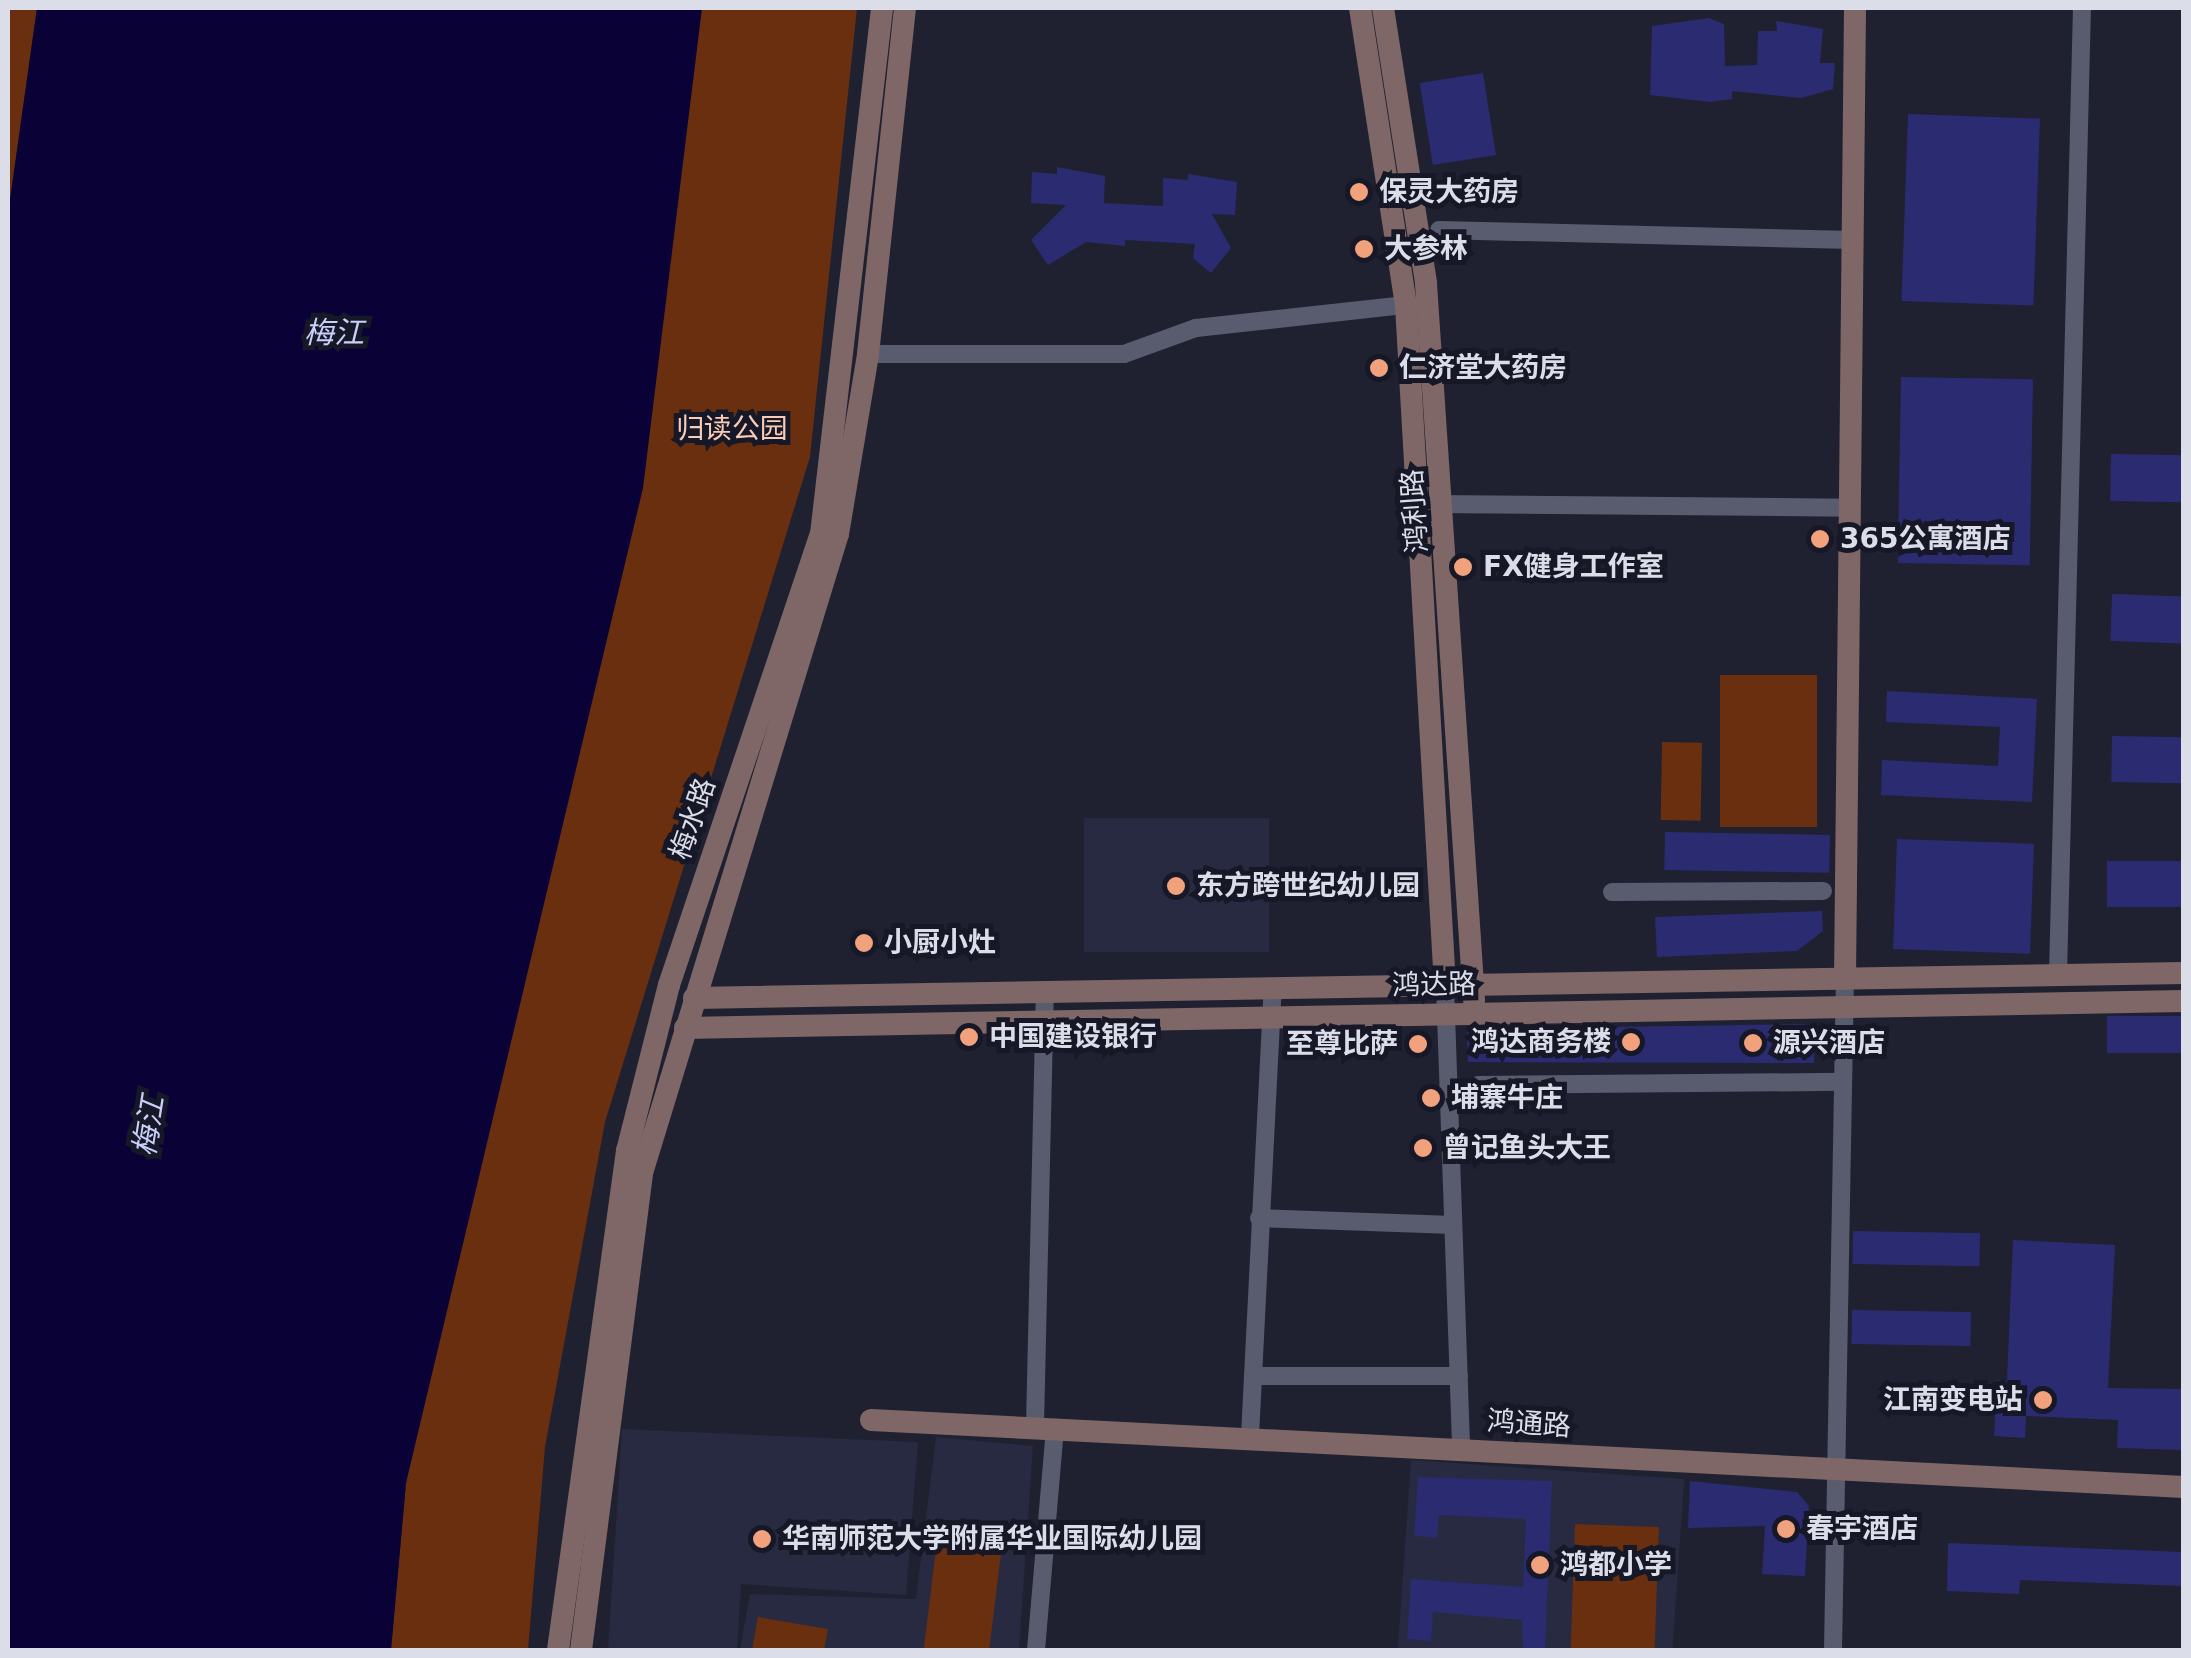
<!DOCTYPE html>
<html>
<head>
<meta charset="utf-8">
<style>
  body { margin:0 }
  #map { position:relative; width:2191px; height:1658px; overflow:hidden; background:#1f2131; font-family:"DejaVu Sans","Noto Sans SC",sans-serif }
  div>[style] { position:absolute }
  .built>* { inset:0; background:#272a40; transform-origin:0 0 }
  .green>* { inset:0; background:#692f0f; transform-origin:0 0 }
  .water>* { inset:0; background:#0a0236 }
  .building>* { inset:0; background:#2b2b72; transform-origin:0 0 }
  .street>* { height:18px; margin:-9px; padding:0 9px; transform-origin:9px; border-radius:9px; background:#595c6e }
  .secondary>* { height:22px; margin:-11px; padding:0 11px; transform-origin:11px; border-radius:11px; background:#7f6767 }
  .dots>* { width:28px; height:28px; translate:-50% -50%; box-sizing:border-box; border:5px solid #161827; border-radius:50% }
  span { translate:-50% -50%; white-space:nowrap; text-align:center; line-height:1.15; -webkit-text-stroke:10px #161827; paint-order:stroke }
  .poi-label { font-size:28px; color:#dbdde8; font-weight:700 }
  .left { translate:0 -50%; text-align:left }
  .right { translate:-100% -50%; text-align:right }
  .park-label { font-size:28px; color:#faccb7 }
  .street-label { font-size:28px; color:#dbdde8 }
  .water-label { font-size:30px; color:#c9cffa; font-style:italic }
  .frame { position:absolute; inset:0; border:10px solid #dbdde8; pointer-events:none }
</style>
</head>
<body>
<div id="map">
  <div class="built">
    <i style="left:1084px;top:818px;width:185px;height:134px"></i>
    <i style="clip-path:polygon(622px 1429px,918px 1442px,906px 1595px,741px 1584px,737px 1650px,608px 1650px)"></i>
    <i style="clip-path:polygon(936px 1437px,1033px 1446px,1019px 1650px,740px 1650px,750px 1594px,916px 1599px)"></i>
    <i style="left:1411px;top:1460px;width:274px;height:191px;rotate:4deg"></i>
  </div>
  <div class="green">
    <i style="clip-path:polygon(8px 8px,37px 8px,8px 214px)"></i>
    <i style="clip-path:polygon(702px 8px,857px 8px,810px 457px,605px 1122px,545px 1447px,528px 1650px,391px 1650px,406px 1483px)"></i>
    <i style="left:1720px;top:675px;width:97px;height:152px"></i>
    <i style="left:1662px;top:742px;width:40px;height:78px;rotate:1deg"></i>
    <i style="left:1575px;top:1524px;width:84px;height:126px;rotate:2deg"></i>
    <i style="left:939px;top:1525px;width:65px;height:126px;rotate:7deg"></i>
    <i style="clip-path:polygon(758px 1617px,828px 1629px,824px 1650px,752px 1650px)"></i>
  </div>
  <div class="water">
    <i style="clip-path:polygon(37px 8px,702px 8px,643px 488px,406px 1483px,391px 1650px,8px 1650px,8px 214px)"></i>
  </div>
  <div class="building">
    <i style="clip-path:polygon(1709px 18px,1724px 24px,1725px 66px,1757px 65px,1758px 31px,1777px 31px,1776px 21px,1823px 29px,1820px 63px,1835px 63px,1833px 89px,1801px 98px,1732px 91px,1732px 99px,1710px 102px,1650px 95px,1652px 26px)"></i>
    <i style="left:1483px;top:73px;width:83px;height:64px;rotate:81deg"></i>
    <i style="left:1908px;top:114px;width:132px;height:187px;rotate:2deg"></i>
    <i style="clip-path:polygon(1057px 167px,1105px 176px,1104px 203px,1163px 206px,1163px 178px,1188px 180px,1188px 174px,1237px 182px,1235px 215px,1212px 214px,1231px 248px,1211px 273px,1193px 258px,1195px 244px,1125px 240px,1125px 246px,1086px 242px,1048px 265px,1031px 240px,1066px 205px,1031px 203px,1032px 172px,1057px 174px)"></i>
    <i style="left:1901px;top:377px;width:132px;height:186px;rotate:1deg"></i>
    <i style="left:2111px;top:454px;width:73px;height:47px;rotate:1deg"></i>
    <i style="left:2112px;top:594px;width:72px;height:47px;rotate:2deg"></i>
    <i style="clip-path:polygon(1887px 691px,2037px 699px,2032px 802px,1881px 795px,1882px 760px,1998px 766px,2000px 727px,1886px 722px)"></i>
    <i style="left:2112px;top:736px;width:72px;height:46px;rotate:1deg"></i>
    <i style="left:1665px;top:832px;width:165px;height:38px;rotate:1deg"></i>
    <i style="left:1897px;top:839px;width:137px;height:110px;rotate:2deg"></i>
    <i style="left:2107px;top:861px;width:77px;height:46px"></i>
    <i style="clip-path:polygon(1822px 911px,1823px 931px,1797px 951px,1657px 957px,1655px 917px)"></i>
    <i style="left:2184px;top:1016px;width:37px;height:77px;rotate:90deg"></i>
    <i style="clip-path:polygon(1815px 1024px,1814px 1063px,1468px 1062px,1467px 1029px)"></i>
    <i style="left:1853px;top:1231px;width:127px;height:33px;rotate:1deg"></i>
    <i style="clip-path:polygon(2013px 1240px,2115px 1245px,2108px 1388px,2184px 1389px,2184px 1450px,2117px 1448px,2118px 1420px,2026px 1416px,2025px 1438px,1994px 1436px,1997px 1380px,2007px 1380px)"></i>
    <i style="left:1852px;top:1310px;width:119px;height:34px;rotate:1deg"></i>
    <i style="clip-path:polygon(1418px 1477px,1552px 1481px,1545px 1650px,1523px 1650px,1522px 1620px,1433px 1612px,1431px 1641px,1407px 1639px,1411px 1579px,1523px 1587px,1526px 1519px,1439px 1515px,1437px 1538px,1414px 1536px)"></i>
    <i style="clip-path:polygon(1690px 1481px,1797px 1492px,1809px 1506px,1805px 1576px,1762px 1574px,1765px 1526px,1688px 1528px)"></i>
    <i style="clip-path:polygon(1948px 1543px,2184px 1552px,2184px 1586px,2020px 1580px,2019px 1594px,1947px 1591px)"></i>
  </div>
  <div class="street">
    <i style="left:1439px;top:230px;width:414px;rotate:1.4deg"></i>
    <i style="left:868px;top:354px;width:256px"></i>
    <i style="left:1124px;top:354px;width:77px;rotate:-19.9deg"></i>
    <i style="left:1196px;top:328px;width:211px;rotate:-6.3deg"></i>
    <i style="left:1430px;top:504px;width:420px;rotate:0.5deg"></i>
    <i style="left:1612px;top:892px;width:211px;rotate:-0.3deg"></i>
    <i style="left:2058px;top:975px;width:967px;rotate:-88.58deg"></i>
    <i style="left:1445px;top:986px;width:464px;rotate:88deg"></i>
    <i style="left:1478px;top:1085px;width:365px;rotate:-0.5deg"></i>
    <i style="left:1259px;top:1218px;width:194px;rotate:2.1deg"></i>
    <i style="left:1253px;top:1376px;width:206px"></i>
    <i style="left:1035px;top:1426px;width:433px;rotate:-88.7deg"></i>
    <i style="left:1250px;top:1436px;width:448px;rotate:-87.1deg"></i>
    <i style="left:1036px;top:1650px;width:223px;rotate:-85.1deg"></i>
    <i style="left:1833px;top:1650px;width:671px;rotate:-88.98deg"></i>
  </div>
  <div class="secondary">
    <i style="left:1360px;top:8px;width:301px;rotate:81.2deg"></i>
    <i style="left:1406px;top:305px;width:682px;rotate:86.72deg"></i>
    <i style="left:1383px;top:8px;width:279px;rotate:81.1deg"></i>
    <i style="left:1426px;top:284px;width:718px;rotate:86.16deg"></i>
    <i style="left:1845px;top:979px;width:971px;rotate:-89.41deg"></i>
    <i style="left:694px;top:998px;width:1490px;rotate:-0.96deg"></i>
    <i style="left:685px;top:1028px;width:1499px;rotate:-1.03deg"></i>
    <i style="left:871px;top:1420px;width:1315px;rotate:2.92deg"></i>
    <i style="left:558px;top:1650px;width:504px;rotate:-82.13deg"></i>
    <i style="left:627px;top:1151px;width:171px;rotate:-75.8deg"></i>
    <i style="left:669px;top:985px;width:476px;rotate:-71.4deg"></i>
    <i style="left:821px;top:534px;width:530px;rotate:-83.38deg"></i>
    <i style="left:581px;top:1650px;width:481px;rotate:-82.7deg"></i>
    <i style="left:642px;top:1173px;width:668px;rotate:-72.95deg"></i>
    <i style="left:838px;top:534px;width:182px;rotate:-80.5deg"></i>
    <i style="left:868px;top:354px;width:348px;rotate:-83.9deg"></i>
  </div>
  <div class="dots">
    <i style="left:1359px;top:192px;background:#f1a17c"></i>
    <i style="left:1364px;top:249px;background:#f1a17c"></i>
    <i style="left:1379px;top:368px;background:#f1a17c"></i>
    <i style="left:1820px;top:539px;background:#f1a17c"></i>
    <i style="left:1463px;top:567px;background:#f1a17c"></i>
    <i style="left:1176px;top:886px;background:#f1a17c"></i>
    <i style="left:864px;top:943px;background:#f1a17c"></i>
    <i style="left:969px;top:1037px;background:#f1a17c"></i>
    <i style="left:1631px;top:1042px;background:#f1a17c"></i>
    <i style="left:1753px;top:1043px;background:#f1a17c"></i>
    <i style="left:1418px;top:1044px;background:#f1a17c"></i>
    <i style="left:1431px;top:1098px;background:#f1a17c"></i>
    <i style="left:1423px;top:1148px;background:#f1a17c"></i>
    <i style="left:2043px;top:1400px;background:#f1a17c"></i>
    <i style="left:1786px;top:1529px;background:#f1a17c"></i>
    <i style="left:762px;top:1539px;background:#f1a17c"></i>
    <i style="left:1540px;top:1565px;background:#f1a17c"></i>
  </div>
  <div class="poi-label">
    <span class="left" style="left:1379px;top:192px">保灵大药房</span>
    <span class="left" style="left:1384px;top:249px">大参林</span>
    <span class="left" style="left:1399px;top:368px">仁济堂大药房</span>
    <span class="left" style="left:1840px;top:539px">365公寓酒店</span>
    <span class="left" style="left:1483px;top:567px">FX健身工作室</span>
    <span class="left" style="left:1196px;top:886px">东方跨世纪幼儿园</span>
    <span class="left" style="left:884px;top:943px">小厨小灶</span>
    <span class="left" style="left:989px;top:1037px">中国建设银行</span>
    <span class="right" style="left:1611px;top:1042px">鸿达商务楼</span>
    <span class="left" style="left:1773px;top:1043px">源兴酒店</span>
    <span class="right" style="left:1398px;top:1044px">至尊比萨</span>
    <span class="left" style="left:1451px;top:1098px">埔寨牛庄</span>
    <span class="left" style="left:1443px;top:1148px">曾记鱼头大王</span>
    <span class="right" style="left:2023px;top:1400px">江南变电站</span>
    <span class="left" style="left:1806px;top:1529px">春宇酒店</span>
    <span class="left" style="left:782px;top:1539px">华南师范大学附属华业国际幼儿园</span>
    <span class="left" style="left:1560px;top:1565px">鸿都小学</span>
  </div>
  <div class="park-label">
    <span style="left:732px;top:429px">归读公园</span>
  </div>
  <div class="street-label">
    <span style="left:1415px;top:511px;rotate:-94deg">鸿利路</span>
    <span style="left:693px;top:819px;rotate:-71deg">梅水路</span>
    <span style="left:1434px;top:985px;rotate:-1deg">鸿达路</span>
    <span style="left:1529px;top:1424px;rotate:4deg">鸿通路</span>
  </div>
  <div class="water-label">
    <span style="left:334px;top:333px">梅江</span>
    <span style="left:149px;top:1126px;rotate:-81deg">梅江</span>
  </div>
  <div class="frame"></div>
</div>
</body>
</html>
